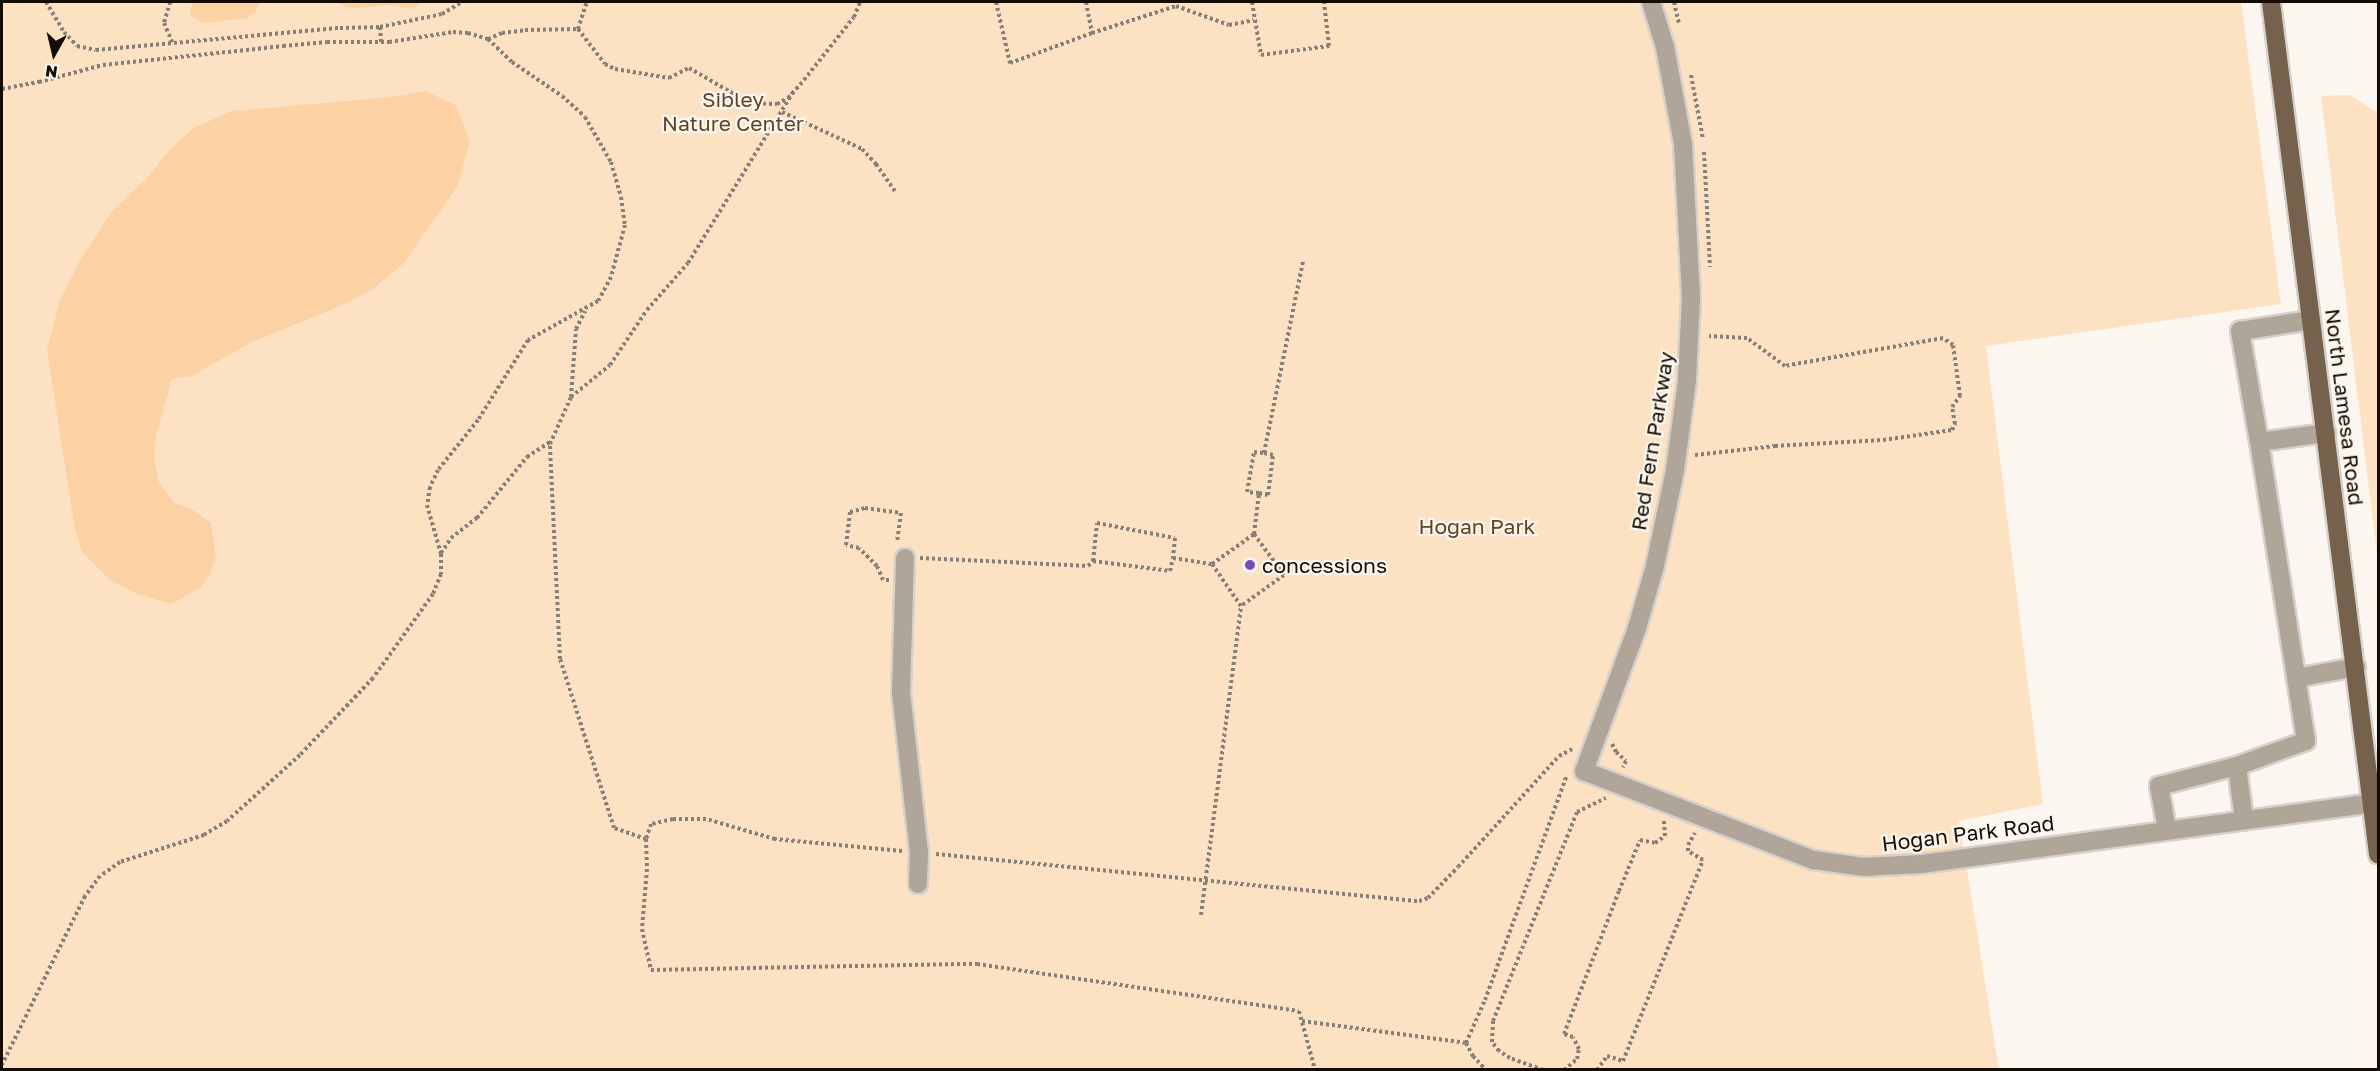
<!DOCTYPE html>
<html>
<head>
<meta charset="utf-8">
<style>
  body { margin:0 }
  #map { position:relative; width:2380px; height:1071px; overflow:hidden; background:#fbf6f0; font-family:"Golos Text",sans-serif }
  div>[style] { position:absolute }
  .green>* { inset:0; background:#fde1c3 }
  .water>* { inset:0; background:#fcd2a4 }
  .path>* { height:4px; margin-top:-2px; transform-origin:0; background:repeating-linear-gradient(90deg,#867f78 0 3px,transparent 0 6px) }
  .roads { filter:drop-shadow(2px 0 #d6d1ca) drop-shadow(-2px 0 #d6d1ca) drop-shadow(0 2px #d6d1ca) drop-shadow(0 -2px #d6d1ca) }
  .minor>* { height:18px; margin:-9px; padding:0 9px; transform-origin:9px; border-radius:9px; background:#b0a599 }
  .major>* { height:18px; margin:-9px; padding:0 9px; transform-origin:9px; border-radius:9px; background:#75614c }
  .dots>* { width:16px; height:16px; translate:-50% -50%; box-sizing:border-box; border:3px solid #fbf6f0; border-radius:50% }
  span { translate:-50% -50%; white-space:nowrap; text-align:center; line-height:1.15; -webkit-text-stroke:4.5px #fbf6f0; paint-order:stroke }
  .park-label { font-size:21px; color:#604321 }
  .street-label { font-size:21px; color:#150d04 }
  .poi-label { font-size:21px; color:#150d04 }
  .left { translate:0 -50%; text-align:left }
  .frame { position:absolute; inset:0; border:3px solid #150d04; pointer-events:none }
  .north { position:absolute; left:24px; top:24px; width:60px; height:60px; -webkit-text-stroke:4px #fbf6f0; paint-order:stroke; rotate:188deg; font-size:16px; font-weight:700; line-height:24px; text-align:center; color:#150d04 }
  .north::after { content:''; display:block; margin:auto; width:21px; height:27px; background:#150d04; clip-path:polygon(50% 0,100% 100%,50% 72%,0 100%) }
</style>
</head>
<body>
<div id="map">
  <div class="green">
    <i style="clip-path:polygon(2px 2px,2241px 2px,2281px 304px,1986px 346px,2043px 804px,1959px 821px,1999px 1069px,2px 1070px)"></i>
    <i style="clip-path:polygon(2350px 95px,2378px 113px,2378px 563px,2321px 96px)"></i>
  </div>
  <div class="water">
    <i style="clip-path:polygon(192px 2px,259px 2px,256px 12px,247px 18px,203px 23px,190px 15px)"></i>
    <i style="clip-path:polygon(337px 2px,418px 2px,417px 6px,411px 9px,390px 5px,349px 9px)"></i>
    <i style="clip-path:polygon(425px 91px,456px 105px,470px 142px,457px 187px,403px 264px,370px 291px,340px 306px,252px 342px,192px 376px,172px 379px,156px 435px,154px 458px,159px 482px,174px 503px,193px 510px,211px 523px,216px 557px,209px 577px,201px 587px,171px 604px,135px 593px,109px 579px,82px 552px,74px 524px,47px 350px,60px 300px,79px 262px,112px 211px,148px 177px,171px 148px,195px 127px,233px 111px,392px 97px)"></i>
  </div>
  <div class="path">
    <i style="left:46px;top:2px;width:35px;rotate:59deg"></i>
    <i style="left:64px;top:32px;width:19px;rotate:47deg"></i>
    <i style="left:77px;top:46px;width:19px;rotate:12deg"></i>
    <i style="left:96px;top:50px;width:245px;rotate:-5.2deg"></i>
    <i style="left:340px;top:28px;width:40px;rotate:-1.4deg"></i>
    <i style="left:380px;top:27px;width:63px;rotate:-11.8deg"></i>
    <i style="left:442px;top:14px;width:23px;rotate:-31deg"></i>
    <i style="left:170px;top:2px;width:22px;rotate:106deg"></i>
    <i style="left:164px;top:23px;width:21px;rotate:67deg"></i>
    <i style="left:996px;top:2px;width:63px;rotate:77.1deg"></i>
    <i style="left:1010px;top:63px;width:87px;rotate:-20.1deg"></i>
    <i style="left:1092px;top:33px;width:88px;rotate:-17.8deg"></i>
    <i style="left:1176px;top:6px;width:56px;rotate:19.7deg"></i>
    <i style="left:1229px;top:25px;width:25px;rotate:-11deg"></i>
    <i style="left:1086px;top:2px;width:32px;rotate:79deg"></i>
    <i style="left:1252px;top:2px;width:54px;rotate:80.4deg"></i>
    <i style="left:1261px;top:55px;width:69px;rotate:-7.5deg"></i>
    <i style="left:1329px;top:46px;width:44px;rotate:-96.5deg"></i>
    <i style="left:1674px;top:2px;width:23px;rotate:77deg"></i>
    <i style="left:380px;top:27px;width:15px;rotate:86deg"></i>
    <i style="left:578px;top:29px;width:28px;rotate:-72deg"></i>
    <i style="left:488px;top:39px;width:15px;rotate:-23deg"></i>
    <i style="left:502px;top:33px;width:23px;rotate:-7deg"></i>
    <i style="left:525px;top:30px;width:53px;rotate:-1.1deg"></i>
    <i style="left:578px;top:29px;width:44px;rotate:52.4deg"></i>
    <i style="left:605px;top:64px;width:11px;rotate:27deg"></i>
    <i style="left:615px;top:69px;width:55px;rotate:9.5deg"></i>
    <i style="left:669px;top:78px;width:22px;rotate:-27deg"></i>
    <i style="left:689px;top:68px;width:60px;rotate:30deg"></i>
    <i style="left:741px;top:98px;width:11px;rotate:27deg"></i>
    <i style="left:751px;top:103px;width:26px;rotate:2deg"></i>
    <i style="left:777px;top:104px;width:13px;rotate:-29deg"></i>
    <i style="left:788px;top:98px;width:24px;rotate:-48deg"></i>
    <i style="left:804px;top:80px;width:80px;rotate:-51.6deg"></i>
    <i style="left:854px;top:17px;width:16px;rotate:-68deg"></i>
    <i style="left:1691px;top:75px;width:65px;rotate:79.4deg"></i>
    <i style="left:2px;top:89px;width:38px;rotate:-11deg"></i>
    <i style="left:39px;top:82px;width:66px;rotate:-14.9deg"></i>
    <i style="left:103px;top:65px;width:181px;rotate:-6deg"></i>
    <i style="left:283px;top:46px;width:44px;rotate:-5.2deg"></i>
    <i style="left:327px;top:42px;width:62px"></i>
    <i style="left:389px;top:42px;width:65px;rotate:-8.9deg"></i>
    <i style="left:453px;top:32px;width:15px;rotate:4deg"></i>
    <i style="left:468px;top:33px;width:21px;rotate:17deg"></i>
    <i style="left:488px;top:39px;width:33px;rotate:44deg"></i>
    <i style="left:512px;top:62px;width:60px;rotate:34.2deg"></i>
    <i style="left:562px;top:96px;width:31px;rotate:42deg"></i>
    <i style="left:585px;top:117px;width:52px;rotate:60deg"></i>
    <i style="left:611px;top:162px;width:36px;rotate:74deg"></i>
    <i style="left:621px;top:197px;width:28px;rotate:82deg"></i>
    <i style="left:625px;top:225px;width:54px;rotate:105.1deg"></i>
    <i style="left:611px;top:277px;width:27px;rotate:118deg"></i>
    <i style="left:598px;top:301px;width:80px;rotate:150.9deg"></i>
    <i style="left:528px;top:340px;width:94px;rotate:122deg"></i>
    <i style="left:478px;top:420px;width:64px;rotate:128.7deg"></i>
    <i style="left:438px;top:470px;width:19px;rotate:115deg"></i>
    <i style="left:430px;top:487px;width:18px;rotate:99deg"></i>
    <i style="left:427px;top:505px;width:51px;rotate:74.1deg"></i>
    <i style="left:441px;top:554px;width:20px;rotate:90deg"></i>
    <i style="left:441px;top:574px;width:22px;rotate:112deg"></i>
    <i style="left:433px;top:594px;width:103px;rotate:125.5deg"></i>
    <i style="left:373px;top:678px;width:106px;rotate:133.5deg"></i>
    <i style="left:300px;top:755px;width:98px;rotate:137.9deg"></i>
    <i style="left:227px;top:821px;width:27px;rotate:149deg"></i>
    <i style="left:204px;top:835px;width:88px;rotate:162.2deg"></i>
    <i style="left:120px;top:862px;width:24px;rotate:145deg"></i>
    <i style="left:100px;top:876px;width:25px;rotate:127deg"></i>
    <i style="left:85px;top:896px;width:188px;rotate:116.2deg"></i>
    <i style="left:782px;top:112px;width:88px;rotate:24.8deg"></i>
    <i style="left:862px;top:149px;width:21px;rotate:47deg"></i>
    <i style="left:876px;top:164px;width:33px;rotate:55deg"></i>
    <i style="left:1704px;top:152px;width:115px;rotate:87deg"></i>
    <i style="left:571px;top:397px;width:68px;rotate:-85.8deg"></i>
    <i style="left:576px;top:329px;width:20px;rotate:-63deg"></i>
    <i style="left:1695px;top:455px;width:81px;rotate:-6.4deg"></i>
    <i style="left:1775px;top:446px;width:108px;rotate:-3.2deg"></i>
    <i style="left:1883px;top:440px;width:70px;rotate:-8.2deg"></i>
    <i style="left:1952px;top:430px;width:7px;rotate:-63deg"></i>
    <i style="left:1955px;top:424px;width:17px;rotate:-100deg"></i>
    <i style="left:1952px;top:407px;width:14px;rotate:-54deg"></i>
    <i style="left:1960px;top:396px;width:51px;rotate:-97.8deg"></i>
    <i style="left:1953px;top:345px;width:12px;rotate:-145deg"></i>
    <i style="left:1943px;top:338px;width:160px;rotate:170deg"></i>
    <i style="left:1785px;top:366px;width:47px;rotate:-143.6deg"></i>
    <i style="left:1747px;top:338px;width:38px;rotate:-177deg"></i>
    <i style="left:1259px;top:493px;width:12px;rotate:-175deg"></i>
    <i style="left:1247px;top:492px;width:41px;rotate:-80.1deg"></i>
    <i style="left:1254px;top:452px;width:10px;rotate:6deg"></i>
    <i style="left:1254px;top:534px;width:51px;rotate:53.8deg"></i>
    <i style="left:1284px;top:575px;width:53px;rotate:144.2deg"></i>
    <i style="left:1241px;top:606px;width:51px;rotate:-124.6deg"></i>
    <i style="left:1212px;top:564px;width:52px;rotate:-35.5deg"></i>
    <i style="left:1254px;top:534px;width:41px;rotate:-83deg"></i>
    <i style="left:1259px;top:493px;width:9px;rotate:13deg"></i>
    <i style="left:1268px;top:495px;width:40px;rotate:-82.9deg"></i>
    <i style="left:1273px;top:455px;width:9px;rotate:-167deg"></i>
    <i style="left:1264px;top:453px;width:196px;rotate:-78.5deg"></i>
    <i style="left:441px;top:553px;width:18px;rotate:-56deg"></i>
    <i style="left:451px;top:538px;width:33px;rotate:-38deg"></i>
    <i style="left:477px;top:518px;width:79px;rotate:-50.7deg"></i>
    <i style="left:527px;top:457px;width:27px;rotate:-33deg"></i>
    <i style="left:920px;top:558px;width:168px;rotate:2.7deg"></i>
    <i style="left:1088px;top:566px;width:7px;rotate:-45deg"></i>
    <i style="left:1093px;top:561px;width:78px;rotate:7.4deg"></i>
    <i style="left:1170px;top:571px;width:13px;rotate:-77deg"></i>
    <i style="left:1173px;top:558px;width:39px;rotate:9deg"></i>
    <i style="left:1093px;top:561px;width:38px;rotate:-84deg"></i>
    <i style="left:1097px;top:523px;width:79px;rotate:10.9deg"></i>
    <i style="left:1175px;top:538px;width:20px;rotate:96deg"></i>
    <i style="left:889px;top:580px;width:6px;rotate:180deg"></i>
    <i style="left:883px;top:580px;width:15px;rotate:-113deg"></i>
    <i style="left:877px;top:566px;width:25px;rotate:-135deg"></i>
    <i style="left:859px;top:548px;width:13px;rotate:-167deg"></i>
    <i style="left:846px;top:545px;width:33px;rotate:-83deg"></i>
    <i style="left:850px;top:512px;width:16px;rotate:-15deg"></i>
    <i style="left:865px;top:508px;width:36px;rotate:8deg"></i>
    <i style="left:901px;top:513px;width:30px;rotate:98deg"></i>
    <i style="left:1612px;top:744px;width:9px;rotate:63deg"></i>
    <i style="left:1616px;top:752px;width:13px;rotate:42deg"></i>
    <i style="left:1626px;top:761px;width:7px;rotate:117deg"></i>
    <i style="left:646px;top:839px;width:34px;rotate:-161deg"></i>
    <i style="left:614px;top:828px;width:177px;rotate:-107.7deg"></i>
    <i style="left:560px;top:659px;width:215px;rotate:-92.7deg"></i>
    <i style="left:550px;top:444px;width:51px;rotate:-65.9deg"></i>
    <i style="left:571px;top:397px;width:50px;rotate:-39.4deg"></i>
    <i style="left:610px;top:365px;width:66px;rotate:-56.1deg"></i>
    <i style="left:647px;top:310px;width:62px;rotate:-48.9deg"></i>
    <i style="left:688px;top:263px;width:202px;rotate:-58.4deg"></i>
    <i style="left:902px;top:851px;width:128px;rotate:-174.6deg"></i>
    <i style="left:775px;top:839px;width:72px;rotate:-163.8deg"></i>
    <i style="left:706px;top:819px;width:33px;rotate:180deg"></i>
    <i style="left:673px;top:819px;width:23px;rotate:167deg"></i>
    <i style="left:651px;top:824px;width:16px;rotate:108deg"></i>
    <i style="left:646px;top:839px;width:30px;rotate:88deg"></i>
    <i style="left:647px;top:869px;width:60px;rotate:94.8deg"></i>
    <i style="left:642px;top:929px;width:42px;rotate:77.6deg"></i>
    <i style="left:651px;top:970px;width:326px;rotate:-1.1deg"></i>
    <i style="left:977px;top:964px;width:325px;rotate:8.3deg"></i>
    <i style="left:1299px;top:1011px;width:61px;rotate:74.8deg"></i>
    <i style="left:936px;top:854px;width:485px;rotate:5.6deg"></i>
    <i style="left:1419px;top:901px;width:9px;rotate:-18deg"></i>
    <i style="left:1428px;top:898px;width:43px;rotate:-45.9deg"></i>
    <i style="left:1458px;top:867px;width:150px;rotate:-47.7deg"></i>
    <i style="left:1559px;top:756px;width:15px;rotate:-28deg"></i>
    <i style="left:1201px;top:915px;width:312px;rotate:-82.6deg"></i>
    <i style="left:1302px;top:1021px;width:165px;rotate:7.6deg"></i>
    <i style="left:1466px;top:1043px;width:15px;rotate:62deg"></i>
    <i style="left:1473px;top:1056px;width:19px;rotate:47deg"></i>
    <i style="left:1466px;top:1043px;width:47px;rotate:-66.2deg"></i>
    <i style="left:1485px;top:1000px;width:239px;rotate:-70deg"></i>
    <i style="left:1543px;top:1070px;width:35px;rotate:-160deg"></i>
    <i style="left:1510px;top:1058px;width:13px;rotate:-148deg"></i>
    <i style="left:1499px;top:1051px;width:11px;rotate:-128deg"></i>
    <i style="left:1492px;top:1042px;width:21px;rotate:-87deg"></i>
    <i style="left:1493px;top:1021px;width:225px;rotate:-68.1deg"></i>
    <i style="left:1577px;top:812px;width:32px;rotate:-26deg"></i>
    <i style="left:1564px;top:1070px;width:17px;rotate:-40deg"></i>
    <i style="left:1577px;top:1059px;width:10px;rotate:-79deg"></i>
    <i style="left:1579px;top:1049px;width:13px;rotate:-117deg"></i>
    <i style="left:1573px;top:1037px;width:9px;rotate:-162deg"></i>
    <i style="left:1564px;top:1034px;width:153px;rotate:-69deg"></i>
    <i style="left:1619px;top:891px;width:55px;rotate:-67.6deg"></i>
    <i style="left:1640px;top:840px;width:15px;rotate:11deg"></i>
    <i style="left:1655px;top:843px;width:12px;rotate:-35deg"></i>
    <i style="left:1665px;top:836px;width:16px;rotate:-94deg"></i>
    <i style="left:1597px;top:1070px;width:17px;rotate:-54deg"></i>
    <i style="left:1607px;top:1056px;width:17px;rotate:17deg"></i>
    <i style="left:1623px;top:1061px;width:216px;rotate:-68.3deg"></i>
    <i style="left:1703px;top:860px;width:17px;rotate:-149deg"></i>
    <i style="left:1688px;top:851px;width:6px;rotate:-90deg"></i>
    <i style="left:1688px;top:845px;width:14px;rotate:-60deg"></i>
  </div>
  <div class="roads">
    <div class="minor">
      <i style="left:1651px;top:2px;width:47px;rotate:72.7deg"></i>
      <i style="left:1665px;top:47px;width:99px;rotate:79.5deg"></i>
      <i style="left:1683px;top:144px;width:154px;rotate:87deg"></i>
      <i style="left:1691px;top:298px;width:83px;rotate:92.8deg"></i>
      <i style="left:1687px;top:381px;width:90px;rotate:97.7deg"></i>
      <i style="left:1675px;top:470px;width:98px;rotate:101.8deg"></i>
      <i style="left:1655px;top:566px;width:65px;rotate:106.2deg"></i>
      <i style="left:1637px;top:628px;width:153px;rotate:110.3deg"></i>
      <i style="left:1584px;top:771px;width:247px;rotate:21.2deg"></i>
      <i style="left:1814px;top:860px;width:49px;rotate:8.1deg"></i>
      <i style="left:1863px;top:867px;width:59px;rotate:-2.9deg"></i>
      <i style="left:1922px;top:864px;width:454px;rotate:-7.7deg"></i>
      <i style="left:2259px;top:442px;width:113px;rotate:-99.7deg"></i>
      <i style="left:2240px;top:331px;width:72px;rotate:-8.8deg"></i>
      <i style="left:905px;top:558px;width:134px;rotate:91.7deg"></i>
      <i style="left:901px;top:692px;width:161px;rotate:83.6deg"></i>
      <i style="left:919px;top:852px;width:32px;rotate:92deg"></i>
      <i style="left:2296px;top:678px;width:61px;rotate:-10.4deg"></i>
      <i style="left:2237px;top:766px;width:55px;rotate:82.7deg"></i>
      <i style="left:2167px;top:830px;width:45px;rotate:-100.3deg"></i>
      <i style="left:2159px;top:786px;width:81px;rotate:-14.4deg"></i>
      <i style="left:2237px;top:766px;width:73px;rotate:-19.9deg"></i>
      <i style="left:2306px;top:741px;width:303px;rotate:-98.9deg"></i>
      <i style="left:2259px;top:442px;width:68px;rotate:-7.7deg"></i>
    </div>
    <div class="major">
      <i style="left:2271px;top:2px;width:859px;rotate:82.84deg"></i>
    </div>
  </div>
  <div class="dots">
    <i style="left:1250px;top:565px;background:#774ac2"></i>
  </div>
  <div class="park-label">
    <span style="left:733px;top:111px">Sibley<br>Nature Center</span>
    <span style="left:1477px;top:526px">Hogan Park</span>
  </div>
  <div class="street-label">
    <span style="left:2345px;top:407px;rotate:83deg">North Lamesa Road</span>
    <span style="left:1652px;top:441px;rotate:-81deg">Red Fern Parkway</span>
    <span style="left:1968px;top:833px;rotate:-7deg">Hogan Park Road</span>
  </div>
  <div class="poi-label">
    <span class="left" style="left:1262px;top:565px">concessions</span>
  </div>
  <div class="frame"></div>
  <div class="north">N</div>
</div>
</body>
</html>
